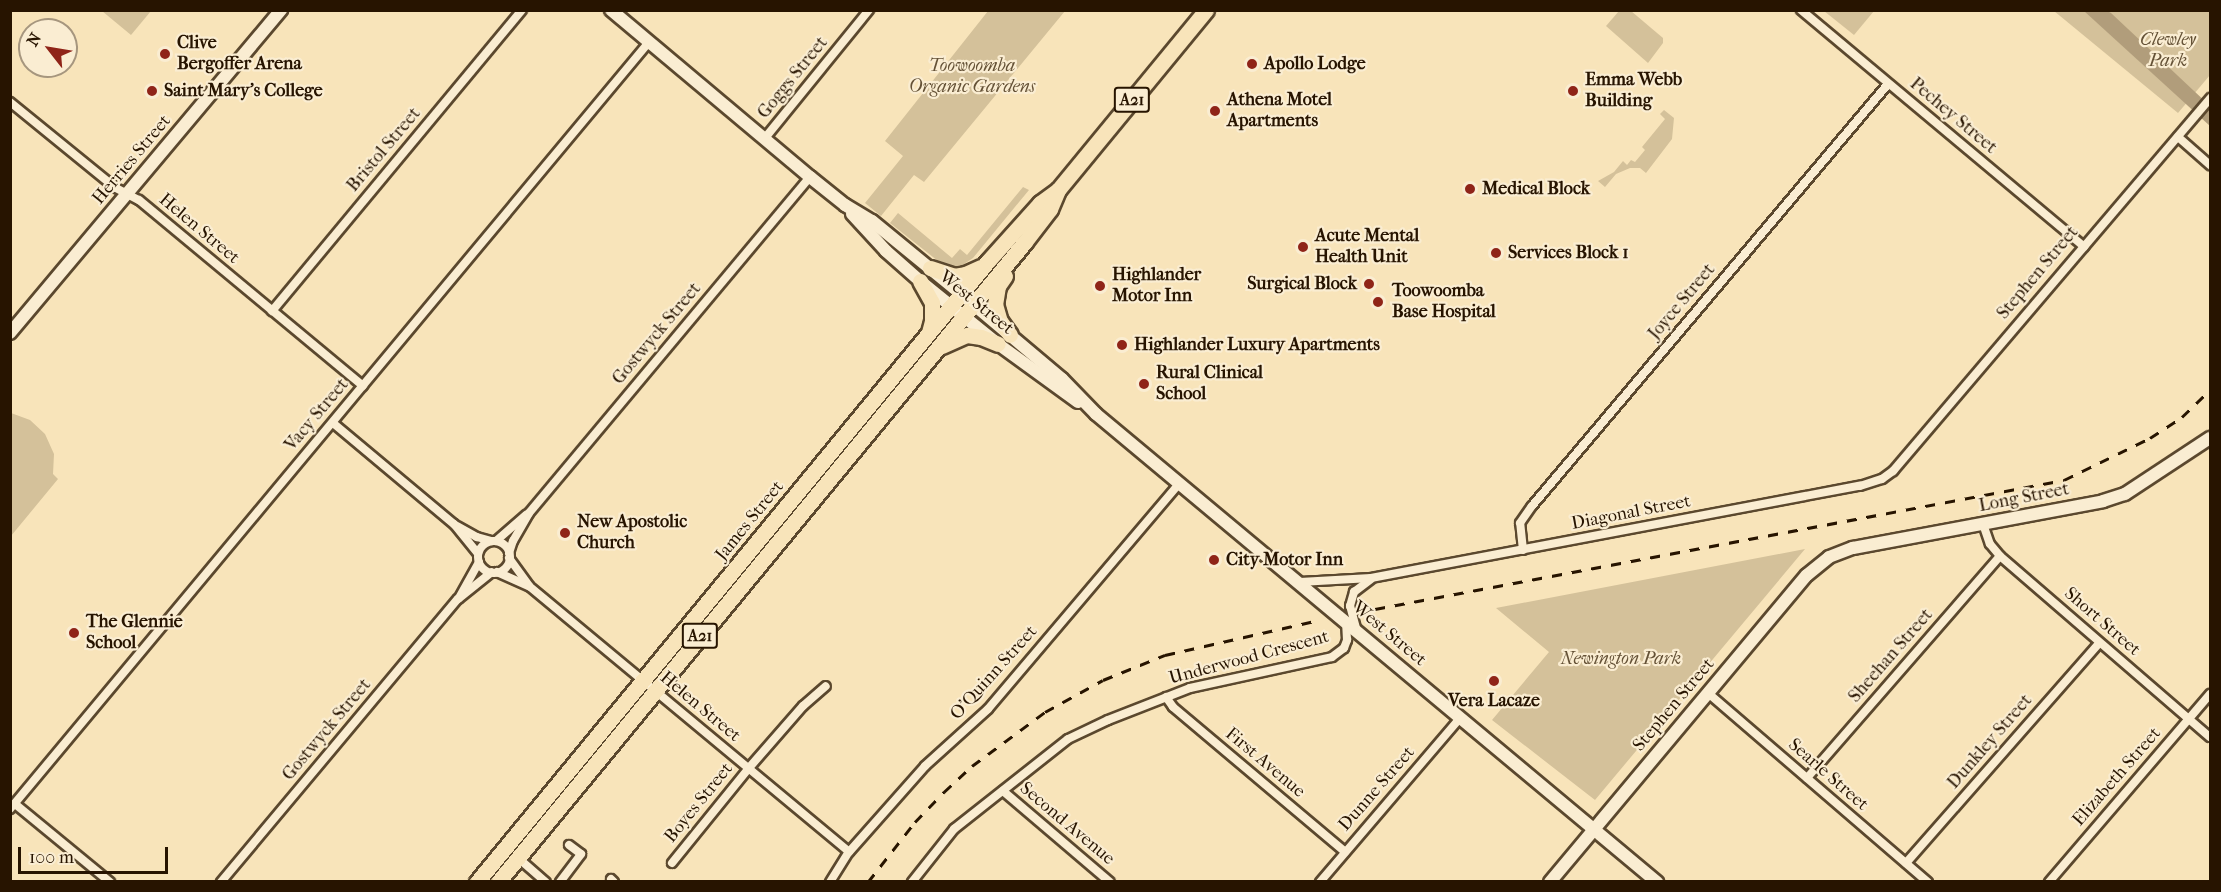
<!DOCTYPE html>
<html>
<head>
<meta charset="utf-8">
<style>
  body { margin:0 }
  #map { position:relative; width:2221px; height:892px; overflow:hidden; background:#f8e4ba; font-family:"IM FELL French Canon",serif }
  div>[style] { position:absolute }
  .green>* { inset:0; background:#d4c19a }
  .water>* { inset:0; background:#b19d7b }
  .roads { filter:drop-shadow(2px 0 #5b482e) drop-shadow(-2px 0 #5b482e) drop-shadow(0 2px #5b482e) drop-shadow(0 -2px #5b482e) }
  .street>* { height:8px; margin:-4px; padding:0 4px; transform-origin:4px; border-radius:4px; background:#faedd2 }
  .street>.ring { margin:-4px; padding:0; box-sizing:content-box; background:none; border:8px solid #faedd2; border-radius:50% }
  .secondary>* { height:12px; margin:-6px; padding:0 6px; transform-origin:6px; border-radius:6px; background:#faedd2 }
  .highway>* { height:15px; margin:-7.5px; padding:0 7.5px; transform-origin:7.5px; border-radius:7.5px; background:#f8e4ba }
  .rail>* { height:3px; margin-top:-1.5px; transform-origin:0; background:repeating-linear-gradient(90deg,#271400 0 10px,transparent 0 20px) }
  .dots>* { width:16px; height:16px; translate:-50% -50%; box-sizing:border-box; border:3px solid #faedd2; border-radius:50% }
  span { translate:-50% -50%; white-space:nowrap; text-align:center; line-height:1.15; -webkit-text-stroke:4.5px #faedd2; paint-order:stroke }
  .shield-label span { padding:2px 4px; background:#faedd2; border:2px solid; border-radius:4px; -webkit-text-stroke-width:0 }
  .shield-label { font-size:16px; color:#271400; font-weight:700 }
  .park-label { font-size:18px; color:#645136; font-style:italic }
  .poi-label { font-size:18px; color:#271400; font-weight:700 }
  .left { translate:0 -50%; text-align:left }
  .right { translate:-100% -50%; text-align:right }
  .street-label { font-size:18px; color:#271400 }
  .frame { position:absolute; inset:0; border:12px solid #271400; pointer-events:none }
  .north { position:absolute; left:18px; top:18px; width:60px; height:60px; box-sizing:border-box; background:#faedd2; border:2px solid #a6967e; border-radius:50%; rotate:301deg; font-size:16px; font-weight:700; line-height:24px; text-align:center; color:#271400 }
  .north::after { content:''; display:block; margin:auto; width:21px; height:27px; background:#8f2418; clip-path:polygon(50% 0,100% 100%,50% 72%,0 100%) }
  .scale { position:absolute; left:18px; top:847px; width:150px; height:27px; box-sizing:border-box; border:3px solid #271400; border-top:0; padding-left:8px; font-size:18px; line-height:21px; white-space:nowrap; color:#271400; -webkit-text-stroke:4px #faedd2; paint-order:stroke }
</style>
</head>
<body>
<div id="map">
  <div class="green">
    <i style="clip-path:polygon(102px 11px,151px 11px,131px 35px)"></i>
    <i style="clip-path:polygon(988px 11px,1065px 11px,924px 182px,914px 175px,881px 216px,865px 203px,903px 156px,885px 141px)"></i>
    <i style="clip-path:polygon(1619px 11px,1631px 11px,1663px 38px,1663px 43px,1648px 63px,1606px 26px)"></i>
    <i style="clip-path:polygon(1824px 11px,1874px 11px,1854px 35px)"></i>
    <i style="clip-path:polygon(2054px 11px,2210px 11px,2210px 75px,2178px 113px)"></i>
    <i style="clip-path:polygon(1664px 110px,1674px 118px,1672px 139px,1646px 173px,1640px 168px,1630px 168px,1616px 174px,1605px 187px,1598px 181px,1614px 172px,1623px 161px,1627px 165px,1631px 160px,1635px 162px,1645px 150px,1642px 147px,1665px 119px,1660px 114px)"></i>
    <i style="clip-path:polygon(1023px 187px,1029px 190px,973px 258px,961px 266px,951px 266px,938px 261px,890px 223px,898px 213px,952px 258px,960px 249px,967px 255px)"></i>
    <i style="clip-path:polygon(11px 413px,30px 420px,45px 434px,54px 454px,53px 474px,58px 479px,11px 536px)"></i>
    <i style="clip-path:polygon(1805px 549px,1595px 800px,1492px 720px,1549px 652px,1496px 608px)"></i>
  </div>
  <div class="water">
    <i style="clip-path:polygon(2084px 11px,2107px 11px,2111px 13px,2210px 106px,2210px 126px)"></i>
  </div>
  <div class="roads">
    <div class="street">
      <i style="left:1801px;top:10px;width:369px;rotate:39.9deg"></i>
      <i style="left:10px;top:102px;width:136px;rotate:39.1deg"></i>
      <i style="left:116px;top:188px;width:26px;rotate:28deg"></i>
      <i style="left:139px;top:200px;width:291px;rotate:39.7deg"></i>
      <i style="left:2178px;top:137px;width:43px;rotate:41.2deg"></i>
      <i style="left:765px;top:138px;width:165px;rotate:-50.9deg"></i>
      <i style="left:272px;top:311px;width:391px;rotate:-50.3deg"></i>
      <i style="left:333px;top:423px;width:158px;rotate:39.9deg"></i>
      <i style="left:454px;top:524px;width:38px;rotate:51deg"></i>
      <i style="left:1983px;top:524px;width:21px;rotate:71deg"></i>
      <i style="left:1990px;top:544px;width:16px;rotate:50deg"></i>
      <i style="left:2000px;top:556px;width:277px;rotate:40.8deg"></i>
      <i style="left:457px;top:526px;width:23px;rotate:29deg"></i>
      <i style="left:477px;top:537px;width:15px;rotate:16deg"></i>
      <i style="left:496px;top:541px;width:40px;rotate:-41deg"></i>
      <i class="ring" style="left:478px;top:541px;width:24px;height:24px"></i>
      <i style="left:1523px;top:550px;width:27px;rotate:-96deg"></i>
      <i style="left:1520px;top:523px;width:21px;rotate:-55deg"></i>
      <i style="left:1532px;top:506px;width:552px;rotate:-49.85deg"></i>
      <i style="left:509px;top:553px;width:13px;rotate:-72deg"></i>
      <i style="left:513px;top:541px;width:32px;rotate:-60deg"></i>
      <i style="left:529px;top:513px;width:438px;rotate:-50.1deg"></i>
      <i style="left:509px;top:558px;width:34px;rotate:54deg"></i>
      <i style="left:497px;top:572px;width:35px;rotate:24deg"></i>
      <i style="left:529px;top:586px;width:416px;rotate:39.7deg"></i>
      <i style="left:1300px;top:582px;width:71px;rotate:-3.2deg"></i>
      <i style="left:1371px;top:578px;width:498px;rotate:-10.7deg"></i>
      <i style="left:1860px;top:486px;width:23px;rotate:-18deg"></i>
      <i style="left:1882px;top:479px;width:14px;rotate:-36deg"></i>
      <i style="left:1893px;top:471px;width:490px;rotate:-49.6deg"></i>
      <i style="left:459px;top:598px;width:41px;rotate:-60.9deg"></i>
      <i style="left:1356px;top:628px;width:23px;rotate:-105deg"></i>
      <i style="left:1350px;top:606px;width:15px;rotate:-74deg"></i>
      <i style="left:1354px;top:592px;width:21px;rotate:-37deg"></i>
      <i style="left:1708px;top:693px;width:290px;rotate:40.7deg"></i>
      <i style="left:1166px;top:697px;width:12px;rotate:55deg"></i>
      <i style="left:1173px;top:707px;width:225px;rotate:40.1deg"></i>
      <i style="left:1807px;top:778px;width:294px;rotate:-49deg"></i>
      <i style="left:1003px;top:791px;width:140px;rotate:40.4deg"></i>
      <i style="left:15px;top:804px;width:123px;rotate:39.4deg"></i>
      <i style="left:10px;top:809px;width:998px;rotate:-50.2deg"></i>
      <i style="left:517px;top:857px;width:38px;rotate:41deg"></i>
      <i style="left:672px;top:863px;width:121px;rotate:-51deg"></i>
      <i style="left:748px;top:769px;width:84px;rotate:-48.9deg"></i>
      <i style="left:803px;top:706px;width:30px;rotate:-41deg"></i>
      <i style="left:1906px;top:863px;width:293px;rotate:-48.7deg"></i>
      <i style="left:611px;top:879px;width:4px;rotate:45deg"></i>
      <i style="left:221px;top:882px;width:369px;rotate:-50.1deg"></i>
      <i style="left:458px;top:599px;width:43px;rotate:-38.5deg"></i>
      <i style="left:560px;top:882px;width:35px;rotate:-53deg"></i>
      <i style="left:581px;top:854px;width:15px;rotate:-143deg"></i>
      <i style="left:830px;top:882px;width:36px;rotate:-58deg"></i>
      <i style="left:849px;top:852px;width:115px;rotate:-48.5deg"></i>
      <i style="left:925px;top:766px;width:85px;rotate:-42.1deg"></i>
      <i style="left:988px;top:709px;width:297px;rotate:-49.7deg"></i>
      <i style="left:912px;top:882px;width:68px;rotate:-51.6deg"></i>
      <i style="left:954px;top:829px;width:145px;rotate:-38.3deg"></i>
      <i style="left:1068px;top:739px;width:44px;rotate:-25.4deg"></i>
      <i style="left:1108px;top:720px;width:88px;rotate:-21.3deg"></i>
      <i style="left:1190px;top:688px;width:145px;rotate:-12.3deg"></i>
      <i style="left:1332px;top:657px;width:15px;rotate:-37deg"></i>
      <i style="left:1344px;top:648px;width:9px;rotate:-69deg"></i>
      <i style="left:1347px;top:640px;width:18px;rotate:-93deg"></i>
      <i style="left:1320px;top:882px;width:216px;rotate:-49.5deg"></i>
      <i style="left:2049px;top:882px;width:248px;rotate:-49.4deg"></i>
    </div>
    <div class="secondary">
      <i style="left:611px;top:10px;width:260px;rotate:40deg"></i>
      <i style="left:810px;top:177px;width:45px;rotate:38.7deg"></i>
      <i style="left:845px;top:205px;width:31px;rotate:31deg"></i>
      <i style="left:872px;top:221px;width:106px;rotate:39.3deg"></i>
      <i style="left:954px;top:288px;width:141px;rotate:40.1deg"></i>
      <i style="left:1062px;top:379px;width:49px;rotate:45.8deg"></i>
      <i style="left:1096px;top:414px;width:731px;rotate:39.84deg"></i>
      <i style="left:852px;top:214px;width:50px;rotate:47.4deg"></i>
      <i style="left:886px;top:251px;width:45px;rotate:41.4deg"></i>
      <i style="left:920px;top:281px;width:100px;rotate:38.9deg"></i>
      <i style="left:998px;top:344px;width:99px;rotate:35.9deg"></i>
      <i style="left:10px;top:333px;width:422px;rotate:-50deg"></i>
      <i style="left:1550px;top:882px;width:400px;rotate:-50.1deg"></i>
      <i style="left:1807px;top:575px;width:28px;rotate:-39deg"></i>
      <i style="left:1829px;top:557px;width:26px;rotate:-21deg"></i>
      <i style="left:1853px;top:548px;width:254px;rotate:-10.6deg"></i>
      <i style="left:2103px;top:501px;width:23px;rotate:-18deg"></i>
      <i style="left:2125px;top:494px;width:102px;rotate:-33.4deg"></i>
    </div>
    <div class="highway">
      <i style="left:930px;top:268px;width:25px;rotate:18deg"></i>
      <i style="left:954px;top:276px;width:11px;rotate:-10deg"></i>
      <i style="left:965px;top:274px;width:17px;rotate:-24deg"></i>
      <i style="left:1005px;top:276px;width:12px;rotate:125deg"></i>
      <i style="left:998px;top:286px;width:18px;rotate:99deg"></i>
      <i style="left:995px;top:304px;width:18px;rotate:74deg"></i>
      <i style="left:1000px;top:321px;width:17px;rotate:54deg"></i>
      <i style="left:920px;top:281px;width:25px;rotate:61deg"></i>
      <i style="left:932px;top:303px;width:18px;rotate:90deg"></i>
      <i style="left:932px;top:321px;width:11px;rotate:105deg"></i>
      <i style="left:942px;top:346px;width:27px;rotate:-24deg"></i>
      <i style="left:967px;top:335px;width:14px;rotate:8deg"></i>
      <i style="left:981px;top:337px;width:18px;rotate:22deg"></i>
      <i style="left:477px;top:882px;width:804px;rotate:-50.55deg"></i>
      <i style="left:988px;top:261px;width:78px;rotate:-48.1deg"></i>
      <i style="left:1040px;top:203px;width:22px;rotate:-36deg"></i>
      <i style="left:1058px;top:190px;width:233px;rotate:-50.6deg"></i>
      <i style="left:498px;top:882px;width:828px;rotate:-50.54deg"></i>
      <i style="left:1024px;top:243px;width:43px;rotate:-52.6deg"></i>
      <i style="left:1050px;top:209px;width:21px;rotate:-67deg"></i>
    </div>
  </div>
  <div class="rail">
    <i style="left:1375px;top:609px;width:701px;rotate:-10.6deg"></i>
    <i style="left:2064px;top:480px;width:96px;rotate:-26deg"></i>
    <i style="left:2150px;top:438px;width:38px;rotate:-33deg"></i>
    <i style="left:2182px;top:417px;width:39px;rotate:-44deg"></i>
    <i style="left:868px;top:882px;width:76px;rotate:-51.9deg"></i>
    <i style="left:915px;top:822px;width:42px;rotate:-46deg"></i>
    <i style="left:944px;top:792px;width:38px;rotate:-43deg"></i>
    <i style="left:972px;top:766px;width:91px;rotate:-36.5deg"></i>
    <i style="left:1045px;top:712px;width:66px;rotate:-28.9deg"></i>
    <i style="left:1103px;top:680px;width:67px;rotate:-22deg"></i>
    <i style="left:1165px;top:655px;width:158px;rotate:-12.8deg"></i>
  </div>
  <div class="dots">
    <i style="left:165px;top:54px;background:#8f2418"></i>
    <i style="left:1252px;top:64px;background:#8f2418"></i>
    <i style="left:152px;top:91px;background:#8f2418"></i>
    <i style="left:1573px;top:91px;background:#8f2418"></i>
    <i style="left:1215px;top:111px;background:#8f2418"></i>
    <i style="left:1470px;top:189px;background:#8f2418"></i>
    <i style="left:1303px;top:247px;background:#8f2418"></i>
    <i style="left:1496px;top:253px;background:#8f2418"></i>
    <i style="left:1369px;top:284px;background:#8f2418"></i>
    <i style="left:1100px;top:286px;background:#8f2418"></i>
    <i style="left:1378px;top:302px;background:#8f2418"></i>
    <i style="left:1122px;top:345px;background:#8f2418"></i>
    <i style="left:1144px;top:384px;background:#8f2418"></i>
    <i style="left:565px;top:533px;background:#8f2418"></i>
    <i style="left:1214px;top:560px;background:#8f2418"></i>
    <i style="left:74px;top:633px;background:#8f2418"></i>
    <i style="left:1494px;top:681px;background:#8f2418"></i>
  </div>
  <div class="shield-label">
    <span style="left:1132px;top:100px">A21</span>
    <span style="left:700px;top:636px">A21</span>
  </div>
  <div class="park-label">
    <span style="left:2168px;top:51px">Clewley<br>Park</span>
    <span style="left:972px;top:77px">Toowoomba<br>Organic Gardens</span>
    <span style="left:1621px;top:659px">Newington Park</span>
  </div>
  <div class="poi-label">
    <span class="left" style="left:177px;top:54px">Clive<br>Bergoffer Arena</span>
    <span class="left" style="left:1264px;top:64px">Apollo Lodge</span>
    <span class="left" style="left:1585px;top:91px">Emma Webb<br>Building</span>
    <span class="left" style="left:164px;top:91px">Saint Mary's College</span>
    <span class="left" style="left:1227px;top:111px">Athena Motel<br>Apartments</span>
    <span class="left" style="left:1482px;top:189px">Medical Block</span>
    <span class="left" style="left:1315px;top:247px">Acute Mental<br>Health Unit</span>
    <span class="left" style="left:1508px;top:253px">Services Block 1</span>
    <span class="left" style="left:1112px;top:286px">Highlander<br>Motor Inn</span>
    <span class="right" style="left:1357px;top:284px">Surgical Block</span>
    <span class="left" style="left:1392px;top:302px">Toowoomba<br>Base Hospital</span>
    <span class="left" style="left:1134px;top:345px">Highlander Luxury Apartments</span>
    <span class="left" style="left:1156px;top:384px">Rural Clinical<br>School</span>
    <span class="left" style="left:577px;top:533px">New Apostolic<br>Church</span>
    <span class="left" style="left:1226px;top:560px">City Motor Inn</span>
    <span class="left" style="left:86px;top:633px">The Glennie<br>School</span>
    <span style="left:1494px;top:701px">Vera Lacaze</span>
  </div>
  <div class="street-label">
    <span style="left:793px;top:78px;rotate:-51deg">Goggs Street</span>
    <span style="left:1953px;top:116px;rotate:40deg">Pechey Street</span>
    <span style="left:384px;top:150px;rotate:-50deg">Bristol Street</span>
    <span style="left:132px;top:160px;rotate:-50deg">Herries Street</span>
    <span style="left:199px;top:229px;rotate:40deg">Helen Street</span>
    <span style="left:2038px;top:273px;rotate:-50deg">Stephen Street</span>
    <span style="left:1682px;top:302px;rotate:-50deg">Joyce Street</span>
    <span style="left:976px;top:303px;rotate:39deg">West Street</span>
    <span style="left:657px;top:334px;rotate:-50deg">Gostwyck Street</span>
    <span style="left:317px;top:415px;rotate:-50deg">Vacy Street</span>
    <span style="left:2024px;top:498px;rotate:-11deg">Long Street</span>
    <span style="left:1631px;top:513px;rotate:-11deg">Diagonal Street</span>
    <span style="left:750px;top:521px;rotate:-51deg">James Street</span>
    <span style="left:2102px;top:622px;rotate:41deg">Short Street</span>
    <span style="left:1389px;top:634px;rotate:40deg">West Street</span>
    <span style="left:1891px;top:656px;rotate:-49deg">Sheehan Street</span>
    <span style="left:1249px;top:658px;rotate:-15deg">Underwood Crescent</span>
    <span style="left:994px;top:673px;rotate:-48deg">O'Quinn Street</span>
    <span style="left:1674px;top:705px;rotate:-50deg">Stephen Street</span>
    <span style="left:700px;top:707px;rotate:40deg">Helen Street</span>
    <span style="left:327px;top:730px;rotate:-50deg">Gostwyck Street</span>
    <span style="left:1990px;top:742px;rotate:-49deg">Dunkley Street</span>
    <span style="left:1265px;top:763px;rotate:40deg">First Avenue</span>
    <span style="left:1828px;top:775px;rotate:41deg">Searle Street</span>
    <span style="left:2117px;top:777px;rotate:-49deg">Elizabeth Street</span>
    <span style="left:1377px;top:789px;rotate:-49deg">Dunne Street</span>
    <span style="left:699px;top:803px;rotate:-51deg">Boyes Street</span>
    <span style="left:1067px;top:824px;rotate:40deg">Second Avenue</span>
  </div>
  <div class="frame"></div>
  <div class="north">N</div>
  <div class="scale">100 m</div>
</div>
</body>
</html>
